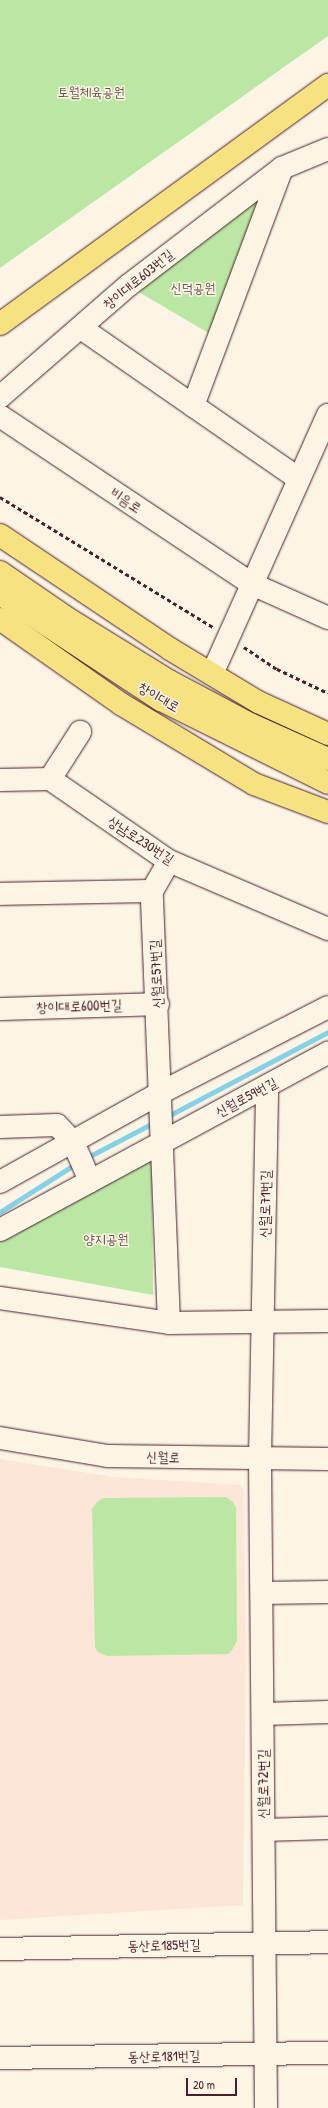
<!DOCTYPE html>
<html>
<head>
<meta charset="utf-8">
<style>
  body { margin:0 }
  #map { position:relative; width:328px; height:2108px; overflow:hidden; background:#fcf5e5; font-family:"Patrick Hand","Poor Story",sans-serif }
  div>[style] { position:absolute }
  [style*='--x'] { left:calc(var(--x)*1px); top:calc(var(--y)*1px); width:calc(var(--w)*1px); rotate:calc(var(--a)*1deg) }
  .built>* { inset:0; background:#fde6d7 }
  .green>* { inset:0; background:#bae7a4 }
  .stream>* { height:5px; margin:-2.5px; padding:0 2.5px; transform-origin:2.5px; border-radius:2.5px; background:#87d1e7 }
  .path>* { height:2.5px; margin-top:-1.25px; transform-origin:0; background:repeating-linear-gradient(90deg,#4a1f2b 0 4px,transparent 0 7px) }
  .roads { filter:drop-shadow(0 0 1px #4a1f2b) drop-shadow(0 0 1px #4a1f2b) }
  .minor>* { height:22px; margin:-11px; padding:0 11px; transform-origin:11px; border-radius:11px; background:#fcf5e5 }
  .major>* { height:22px; margin:-11px; padding:0 11px; transform-origin:11px; border-radius:11px; background:#f6e281 }
  span { translate:-50% -50%; white-space:nowrap; text-align:center; line-height:1.15; -webkit-text-stroke:3px #fcf5e5; paint-order:stroke }
  .park-label { font-size:14px; color:#665149 }
  .street-label { font-size:14px; color:#4a1f2b }
  .scale { position:absolute; left:186px; top:2078px; width:51px; height:18px; box-sizing:border-box; border:2px solid #4a1f2b; border-top:0; padding-left:5px; font-size:12px; line-height:14px; white-space:nowrap; color:#4a1f2b; -webkit-text-stroke:3px #fcf5e5; paint-order:stroke }
</style>
</head>
<body>
<div id="map">
  <div class="built">
    <i style="clip-path:polygon(0 1459px,114px 1477px,240px 1485px,244px 1490px,246px 1667px,243px 1905px,0 1920px)"></i>
  </div>
  <div class="green">
    <i style="clip-path:polygon(0 0,328px 0,328px 36px,0 268px)"></i>
    <i style="clip-path:polygon(267px 187px,210px 334px,137px 291px)"></i>
    <i style="clip-path:polygon(152px 1160px,153px 1295px,0 1267px,0 1241px)"></i>
    <i style="clip-path:polygon(226px 1497px,233px 1502px,236px 1508px,237px 1641px,232px 1650px,228px 1654px,107px 1656px,98px 1652px,95px 1647px,92px 1509px,97px 1502px,103px 1498px)"></i>
  </div>
  <div class="stream">
    <i style="--x:166;--y:1117;--w:183;--a:-27.7"></i>
    <i style="--x:86;--y:1158;--w:78;--a:-27.6"></i>
    <i style="--x:0;--y:1212;--w:91;--a:-32.5"></i>
  </div>
  <div class="path">
    <i style="--x:0;--y:497;--w:250;--a:31.4"></i>
    <i style="--x:244;--y:647;--w:40;--a:34"></i>
    <i style="--x:277;--y:669;--w:56;--a:25.2"></i>
  </div>
  <div class="roads">
    <div class="minor">
      <i style="--x:81;--y:328;--w:265;--a:34.7"></i>
      <i style="--x:0;--y:397;--w:171;--a:-41"></i>
      <i style="--x:129;--y:285;--w:193;--a:-37.4"></i>
      <i style="--x:282;--y:168;--w:50;--a:-22.4"></i>
      <i style="--x:193;--y:406;--w:254;--a:-69.5"></i>
      <i style="--x:0;--y:416;--w:303;--a:33.7"></i>
      <i style="--x:252;--y:584;--w:83;--a:24.1"></i>
      <i style="--x:212;--y:674;--w:284;--a:-65.9"></i>
      <i style="--x:50;--y:779;--w:56;--a:-57.4"></i>
      <i style="--x:0;--y:780;--w:50;--a:-1.1"></i>
      <i style="--x:50;--y:779;--w:145;--a:34.6"></i>
      <i style="--x:169;--y:861;--w:173;--a:23.2"></i>
      <i style="--x:0;--y:894;--w:152;--a:-1.1"></i>
      <i style="--x:0;--y:1009;--w:158;--a:-1.8"></i>
      <i style="--x:0;--y:1127;--w:57;--a:-2"></i>
      <i style="--x:57;--y:1125;--w:23;--a:47"></i>
      <i style="--x:73;--y:1142;--w:43;--a:66.4"></i>
      <i style="--x:0;--y:1182;--w:185;--a:-29.1"></i>
      <i style="--x:162;--y:1092;--w:186;--a:-27.1"></i>
      <i style="--x:0;--y:1230;--w:373;--a:-28.4"></i>
      <i style="--x:0;--y:1298;--w:171;--a:8.4"></i>
      <i style="--x:169;--y:1323;--w:159;--a:-0.7"></i>
      <i style="--x:169;--y:1323;--w:432;--a:-92.3"></i>
      <i style="--x:152;--y:891;--w:34;--a:-60"></i>
      <i style="--x:0;--y:1438;--w:109;--a:9.5"></i>
      <i style="--x:108;--y:1456;--w:220;--a:0.8"></i>
      <i style="--x:262;--y:1593;--w:66;--a:-0.9"></i>
      <i style="--x:263;--y:1714;--w:65;--a:-1.8"></i>
      <i style="--x:264;--y:1830;--w:64;--a:-1.8"></i>
      <i style="--x:0;--y:1949;--w:328;--a:-1.2"></i>
      <i style="--x:0;--y:2058;--w:328;--a:-0.9"></i>
      <i style="--x:266;--y:2108;--w:649;--a:-90.53"></i>
      <i style="--x:260;--y:1459;--w:373;--a:-88.9"></i>
    </div>
    <div class="major">
      <i style="--x:0;--y:324;--w:406;--a:-36.1"></i>
      <i style="--x:0;--y:535;--w:205;--a:33.8"></i>
      <i style="--x:170;--y:649;--w:103;--a:31.1"></i>
      <i style="--x:258;--y:702;--w:77;--a:24.6"></i>
      <i style="--x:0;--y:572;--w:81;--a:34.5"></i>
      <i style="--x:67;--y:618;--w:120;--a:31.7"></i>
      <i style="--x:169;--y:681;--w:92;--a:28"></i>
      <i style="--x:250;--y:724;--w:85;--a:24.2"></i>
      <i style="--x:0;--y:594;--w:193;--a:33.4"></i>
      <i style="--x:161;--y:700;--w:186;--a:26.4"></i>
      <i style="--x:0;--y:619;--w:148;--a:35.1"></i>
      <i style="--x:121;--y:704;--w:155;--a:31"></i>
      <i style="--x:254;--y:784;--w:79;--a:20.7"></i>
    </div>
  </div>
  <div class="park-label">
    <span style="left:91px;top:92px">토월체육공원</span>
    <span style="left:193px;top:288px">신덕공원</span>
    <span style="left:106px;top:1239px">양지공원</span>
  </div>
  <div class="street-label">
    <span style="left:138px;top:279px;rotate:-39deg">창이대로603번길</span>
    <span style="left:126px;top:500px;rotate:34deg">비음로</span>
    <span style="left:159px;top:697px;rotate:30deg">창이대로</span>
    <span style="left:141px;top:840px;rotate:33deg">상남로230번길</span>
    <span style="left:156px;top:974px;rotate:-93deg">신월로57번길</span>
    <span style="left:79px;top:1006px;rotate:-2deg">창이대로600번길</span>
    <span style="left:246px;top:1097px;rotate:-28deg">신월로59번길</span>
    <span style="left:265px;top:1204px;rotate:-89deg">신월로71번길</span>
    <span style="left:163px;top:1457px;rotate:1deg">신월로</span>
    <span style="left:263px;top:1784px;rotate:-90deg">신월로72번길</span>
    <span style="left:164px;top:1945px;rotate:-1deg">동산로185번길</span>
    <span style="left:164px;top:2056px;rotate:-1deg">동산로181번길</span>
  </div>
  <div class="scale">20 m</div>
</div>
</body>
</html>
